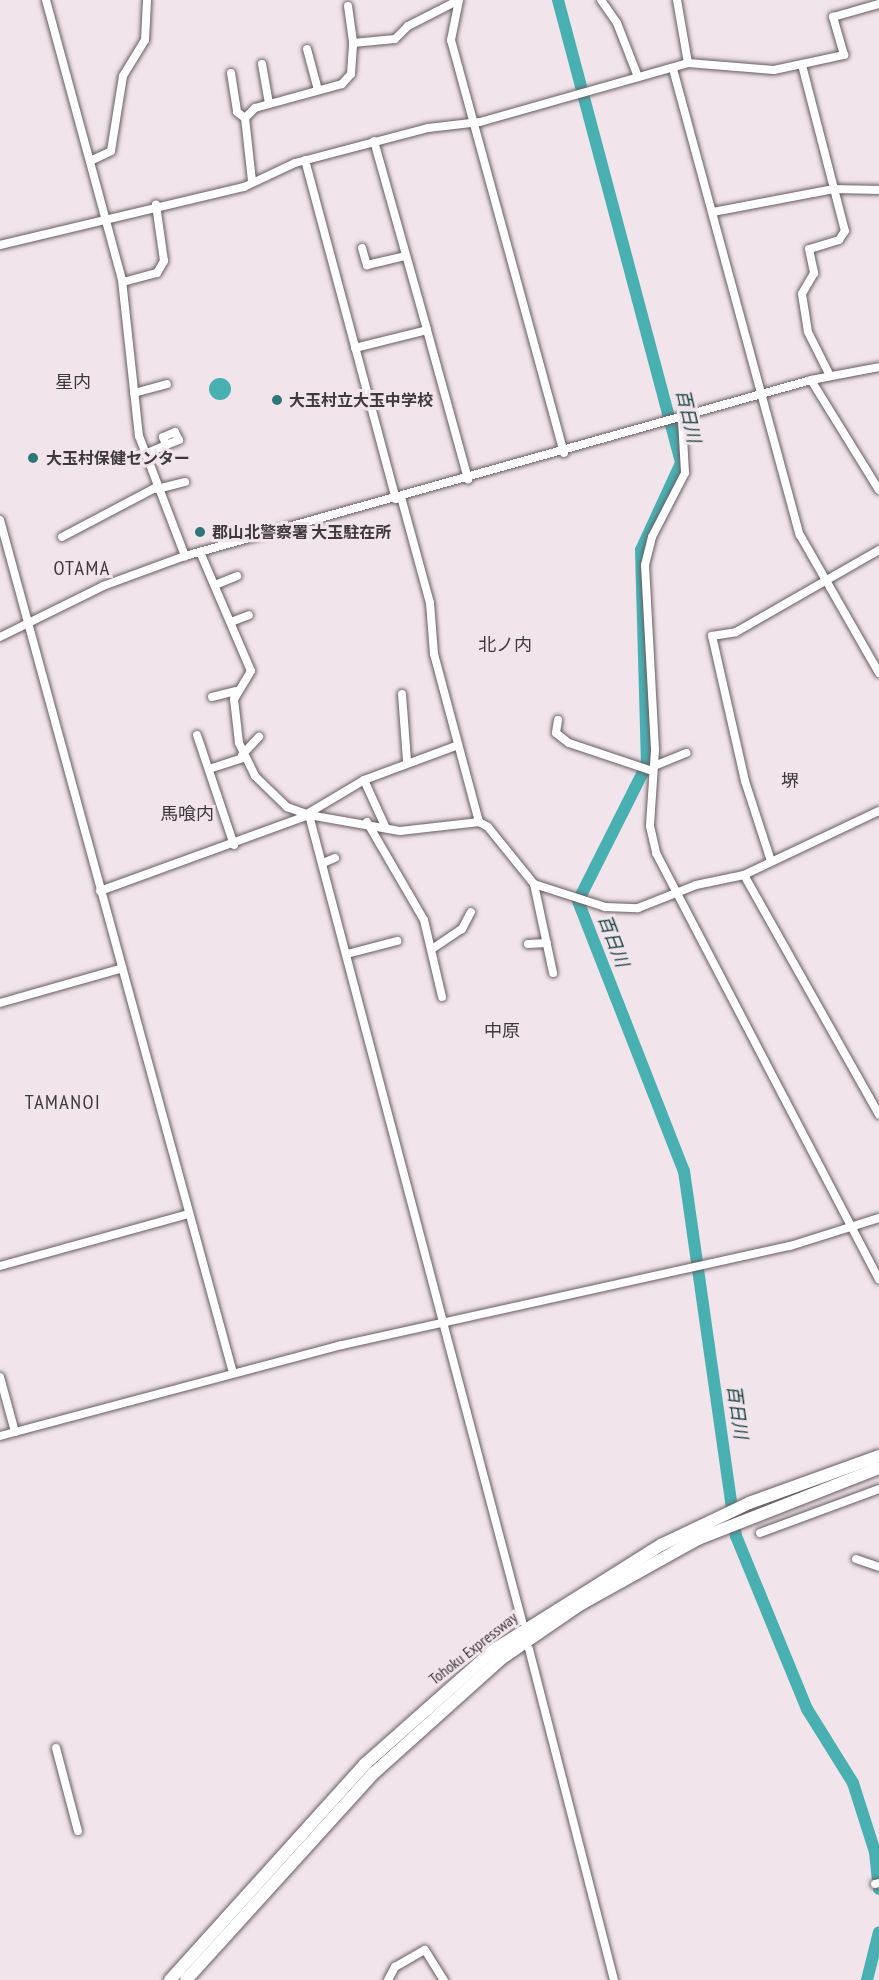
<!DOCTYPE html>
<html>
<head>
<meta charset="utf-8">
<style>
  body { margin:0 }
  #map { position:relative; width:879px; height:1980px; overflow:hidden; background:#f1e4ea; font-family:"PT Sans Narrow","Noto Sans JP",sans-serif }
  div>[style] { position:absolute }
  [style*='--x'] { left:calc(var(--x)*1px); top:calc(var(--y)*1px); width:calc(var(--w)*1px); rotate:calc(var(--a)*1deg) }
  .water>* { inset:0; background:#49b0b2 }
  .round { border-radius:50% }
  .river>* { height:12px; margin:-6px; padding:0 6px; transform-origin:6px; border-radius:6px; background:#49b0b2 }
  .roads { filter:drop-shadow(0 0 2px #675c61) drop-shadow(0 0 2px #675c61) }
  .minor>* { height:8px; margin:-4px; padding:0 4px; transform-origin:4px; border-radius:4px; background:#fff }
  .highway>* { height:12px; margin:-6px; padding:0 6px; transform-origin:6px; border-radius:6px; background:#fff }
  .dots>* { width:16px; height:16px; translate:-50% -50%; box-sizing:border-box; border:3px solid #f1e4ea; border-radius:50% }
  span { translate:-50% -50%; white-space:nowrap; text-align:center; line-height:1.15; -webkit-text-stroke:6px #f1e4ea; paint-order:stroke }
  .poi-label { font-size:16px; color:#3e393b; font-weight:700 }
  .left { translate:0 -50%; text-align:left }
  .street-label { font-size:16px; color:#3e393b }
  .neighbourhood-label { font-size:18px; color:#3e393b }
  .water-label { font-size:18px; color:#184647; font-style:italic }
  .quarter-label { font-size:20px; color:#3e393b; letter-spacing:1.5px }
</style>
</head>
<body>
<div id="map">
  <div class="water">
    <i class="round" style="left:209px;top:378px;width:22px;height:22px"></i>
  </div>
  <div class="river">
    <i style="--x:558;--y:0;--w:479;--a:75.1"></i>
    <i style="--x:681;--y:463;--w:96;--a:114.7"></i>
    <i style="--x:641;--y:550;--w:214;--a:88.4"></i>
    <i style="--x:647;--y:764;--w:153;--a:116.7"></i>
    <i style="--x:578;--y:901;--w:290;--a:68.6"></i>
    <i style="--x:684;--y:1171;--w:369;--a:81.9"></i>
    <i style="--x:736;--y:1536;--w:187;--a:67.7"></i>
    <i style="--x:807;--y:1709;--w:87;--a:58.1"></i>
    <i style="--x:853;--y:1783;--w:72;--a:72.3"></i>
    <i style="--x:875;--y:1852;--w:37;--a:84"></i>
    <i style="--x:867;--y:1980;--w:49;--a:-76"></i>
  </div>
  <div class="roads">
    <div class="minor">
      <i style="--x:46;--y:0;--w:290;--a:74.8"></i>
      <i style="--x:122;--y:280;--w:157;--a:83.8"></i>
      <i style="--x:139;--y:436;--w:129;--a:69"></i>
      <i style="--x:459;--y:0;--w:41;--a:101.3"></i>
      <i style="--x:451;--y:40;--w:428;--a:74.7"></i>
      <i style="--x:601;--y:0;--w:28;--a:55"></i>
      <i style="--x:617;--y:23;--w:58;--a:68.7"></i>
      <i style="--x:677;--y:0;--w:64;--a:80.1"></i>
      <i style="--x:348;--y:6;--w:37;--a:82"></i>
      <i style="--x:307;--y:49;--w:42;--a:75"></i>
      <i style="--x:262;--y:64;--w:40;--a:80"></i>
      <i style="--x:802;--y:65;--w:171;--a:75.5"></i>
      <i style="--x:845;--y:231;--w:11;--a:124"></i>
      <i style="--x:839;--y:240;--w:31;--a:163"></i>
      <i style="--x:809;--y:249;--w:25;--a:78"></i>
      <i style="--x:814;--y:273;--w:24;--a:120"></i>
      <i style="--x:802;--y:294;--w:38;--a:81"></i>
      <i style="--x:808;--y:332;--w:49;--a:63.4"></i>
      <i style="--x:673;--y:69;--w:483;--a:74.8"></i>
      <i style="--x:800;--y:535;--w:159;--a:60.2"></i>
      <i style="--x:231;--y:73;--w:39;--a:81"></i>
      <i style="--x:237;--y:112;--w:10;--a:37"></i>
      <i style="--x:374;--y:141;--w:196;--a:74.3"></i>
      <i style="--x:305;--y:160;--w:351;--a:75"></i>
      <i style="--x:90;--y:161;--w:23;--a:-25"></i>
      <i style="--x:111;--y:151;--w:76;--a:-80.9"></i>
      <i style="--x:123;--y:76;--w:42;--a:-58.6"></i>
      <i style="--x:145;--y:40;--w:40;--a:-87.1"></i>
      <i style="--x:252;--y:181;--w:63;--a:-96.3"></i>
      <i style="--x:245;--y:118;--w:14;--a:-45"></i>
      <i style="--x:255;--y:108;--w:90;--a:-15.4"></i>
      <i style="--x:342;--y:84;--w:13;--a:-48"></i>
      <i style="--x:351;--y:74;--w:31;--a:-86"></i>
      <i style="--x:353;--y:43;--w:42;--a:-5.4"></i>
      <i style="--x:395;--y:39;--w:18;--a:-45"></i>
      <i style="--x:408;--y:26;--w:57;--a:-27"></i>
      <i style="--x:713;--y:212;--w:123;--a:-10.8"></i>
      <i style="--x:834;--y:189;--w:45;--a:1.3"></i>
      <i style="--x:0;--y:245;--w:251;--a:-13.4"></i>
      <i style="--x:244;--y:187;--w:56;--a:-25.2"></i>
      <i style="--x:295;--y:163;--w:138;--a:-14.7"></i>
      <i style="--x:428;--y:128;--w:52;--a:-6.6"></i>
      <i style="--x:480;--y:122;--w:216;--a:-15.8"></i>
      <i style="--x:688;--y:63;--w:86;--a:4.7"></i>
      <i style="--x:774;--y:70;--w:72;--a:-12.1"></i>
      <i style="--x:844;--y:55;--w:40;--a:-106"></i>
      <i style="--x:833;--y:17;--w:48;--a:-15.8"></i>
      <i style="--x:362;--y:248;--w:18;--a:74"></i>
      <i style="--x:367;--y:265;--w:39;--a:-13"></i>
      <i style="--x:123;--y:282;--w:35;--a:-15"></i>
      <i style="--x:157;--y:273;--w:14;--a:-60"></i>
      <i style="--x:164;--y:261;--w:57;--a:-98.1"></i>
      <i style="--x:355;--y:348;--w:74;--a:-14"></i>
      <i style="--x:427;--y:330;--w:155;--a:74.6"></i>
      <i style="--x:811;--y:380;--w:129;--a:58.3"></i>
      <i style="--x:134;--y:393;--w:34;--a:-15"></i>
      <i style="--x:682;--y:419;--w:54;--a:86.8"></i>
      <i style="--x:685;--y:473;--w:72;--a:117.3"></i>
      <i style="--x:652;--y:537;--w:29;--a:104"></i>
      <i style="--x:645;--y:565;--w:185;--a:86.9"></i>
      <i style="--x:655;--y:750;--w:76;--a:93.8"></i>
      <i style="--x:650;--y:826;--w:28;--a:77"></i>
      <i style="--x:656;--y:853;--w:481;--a:62.4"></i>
      <i style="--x:145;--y:454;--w:23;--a:-23"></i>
      <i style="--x:166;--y:445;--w:14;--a:-21"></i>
      <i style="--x:179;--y:440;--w:9;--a:-117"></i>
      <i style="--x:175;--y:432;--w:13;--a:157"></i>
      <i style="--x:163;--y:437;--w:9;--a:69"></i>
      <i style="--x:157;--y:489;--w:29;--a:-14"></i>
      <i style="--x:401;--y:497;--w:110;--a:74.7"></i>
      <i style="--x:430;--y:603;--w:51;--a:85.5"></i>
      <i style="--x:434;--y:654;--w:174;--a:75"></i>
      <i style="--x:0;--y:520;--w:884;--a:74.72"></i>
      <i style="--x:62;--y:537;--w:107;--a:-27.8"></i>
      <i style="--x:200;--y:552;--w:129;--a:66.8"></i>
      <i style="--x:251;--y:671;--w:33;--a:121"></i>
      <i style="--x:234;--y:699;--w:44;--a:83.5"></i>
      <i style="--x:239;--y:743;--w:37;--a:64"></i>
      <i style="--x:255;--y:776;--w:45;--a:44.1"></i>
      <i style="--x:287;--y:807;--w:23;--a:20"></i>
      <i style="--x:309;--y:815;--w:92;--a:10"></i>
      <i style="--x:400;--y:831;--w:80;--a:-6.5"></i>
      <i style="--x:479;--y:822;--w:10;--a:29"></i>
      <i style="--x:488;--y:827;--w:73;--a:51.1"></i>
      <i style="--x:534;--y:884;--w:91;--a:77.9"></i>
      <i style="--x:215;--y:585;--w:24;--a:-22"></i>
      <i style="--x:231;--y:622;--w:19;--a:-21"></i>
      <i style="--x:0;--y:637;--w:115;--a:-26.3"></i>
      <i style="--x:103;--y:586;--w:87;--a:-20.1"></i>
      <i style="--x:185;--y:556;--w:650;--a:-15.7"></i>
      <i style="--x:811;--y:380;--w:69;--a:-10.8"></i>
      <i style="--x:402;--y:694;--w:67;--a:85.7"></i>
      <i style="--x:212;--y:697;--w:25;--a:-14"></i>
      <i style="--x:558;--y:720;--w:13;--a:99"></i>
      <i style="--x:556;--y:733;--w:16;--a:38"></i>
      <i style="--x:569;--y:743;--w:88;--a:18.6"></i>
      <i style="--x:197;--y:735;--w:116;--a:71.4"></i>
      <i style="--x:242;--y:755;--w:25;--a:-47"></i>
      <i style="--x:654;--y:766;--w:35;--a:-22"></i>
      <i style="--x:209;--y:769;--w:36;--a:-18"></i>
      <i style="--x:364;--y:780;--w:100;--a:-20.4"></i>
      <i style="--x:307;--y:814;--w:66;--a:-30.8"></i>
      <i style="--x:364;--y:780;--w:51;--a:65.5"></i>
      <i style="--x:309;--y:815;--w:834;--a:75.2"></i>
      <i style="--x:367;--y:822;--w:113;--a:59.8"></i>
      <i style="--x:424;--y:920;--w:79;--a:76.8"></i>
      <i style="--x:770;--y:858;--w:81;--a:-108"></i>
      <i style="--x:745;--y:781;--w:149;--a:-102.8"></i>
      <i style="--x:712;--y:636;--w:24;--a:-9"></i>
      <i style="--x:736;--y:632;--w:165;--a:-29.8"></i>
      <i style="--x:323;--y:863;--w:13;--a:-23"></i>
      <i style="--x:744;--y:875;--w:275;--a:60.6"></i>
      <i style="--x:534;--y:884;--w:75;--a:17.9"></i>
      <i style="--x:605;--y:907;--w:33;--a:2"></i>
      <i style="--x:638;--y:908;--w:62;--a:-21.6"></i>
      <i style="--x:696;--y:885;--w:49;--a:-11.8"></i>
      <i style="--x:744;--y:875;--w:149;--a:-25.4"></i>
      <i style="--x:100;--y:891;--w:222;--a:-20"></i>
      <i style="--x:528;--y:944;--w:19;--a:-3"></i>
      <i style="--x:432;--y:949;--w:36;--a:-34"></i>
      <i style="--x:462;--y:929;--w:19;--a:-62"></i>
      <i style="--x:347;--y:954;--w:52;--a:-14.6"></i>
      <i style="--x:0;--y:1003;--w:124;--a:-15.9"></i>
      <i style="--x:0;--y:1266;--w:196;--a:-15.4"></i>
      <i style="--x:0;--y:1377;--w:57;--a:74.7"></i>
      <i style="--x:0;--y:1436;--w:354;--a:-14.9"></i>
      <i style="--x:342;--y:1345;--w:459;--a:-12.5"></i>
      <i style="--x:790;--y:1246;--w:93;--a:-17.5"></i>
      <i style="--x:760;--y:1533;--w:127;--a:-20.3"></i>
      <i style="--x:856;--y:1559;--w:24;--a:19"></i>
      <i style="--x:529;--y:1649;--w:342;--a:75.6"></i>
      <i style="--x:56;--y:1748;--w:86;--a:75.2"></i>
      <i style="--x:875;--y:1884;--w:4;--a:-14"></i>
      <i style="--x:388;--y:1980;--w:15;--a:-62"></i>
      <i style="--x:395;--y:1967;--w:34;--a:-30"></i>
      <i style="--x:425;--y:1950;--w:36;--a:58"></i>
    </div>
    <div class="highway">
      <i style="--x:170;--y:1980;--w:291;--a:-47.9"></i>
      <i style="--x:365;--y:1764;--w:172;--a:-41.5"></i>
      <i style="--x:494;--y:1650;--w:197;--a:-32.2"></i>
      <i style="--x:661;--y:1545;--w:98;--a:-25.5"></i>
      <i style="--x:749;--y:1503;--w:138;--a:-19.9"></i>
      <i style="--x:186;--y:1980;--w:280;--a:-47.8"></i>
      <i style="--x:374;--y:1773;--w:171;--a:-41.9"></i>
      <i style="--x:501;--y:1659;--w:97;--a:-34.5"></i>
      <i style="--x:581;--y:1604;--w:134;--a:-29.1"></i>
      <i style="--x:698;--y:1539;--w:194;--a:-21.4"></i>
    </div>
  </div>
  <div class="dots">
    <i style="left:277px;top:400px;background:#2d7778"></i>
    <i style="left:33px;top:458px;background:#2d7778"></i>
    <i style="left:200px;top:532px;background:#2d7778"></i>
  </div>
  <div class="poi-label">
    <span class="left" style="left:289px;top:400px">大玉村立大玉中学校</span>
    <span class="left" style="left:46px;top:458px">大玉村保健センター</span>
    <span class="left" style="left:212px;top:532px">郡山北警察署 大玉駐在所</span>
  </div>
  <div class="street-label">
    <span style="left:473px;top:1648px;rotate:-38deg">Tohoku Expressway</span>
  </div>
  <div class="neighbourhood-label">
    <span style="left:73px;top:382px">星内</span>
    <span style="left:505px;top:645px">北ノ内</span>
    <span style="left:790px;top:781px">堺</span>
    <span style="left:187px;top:814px">馬喰内</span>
    <span style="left:502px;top:1031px">中原</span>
  </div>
  <div class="water-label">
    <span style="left:688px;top:416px;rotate:77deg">百日川</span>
    <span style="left:613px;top:941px;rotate:69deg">百日川</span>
    <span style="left:737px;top:1412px;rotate:82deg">百日川</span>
  </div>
  <div class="quarter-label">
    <span style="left:82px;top:568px">OTAMA</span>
    <span style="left:63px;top:1102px">TAMANOI</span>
  </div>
</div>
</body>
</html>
